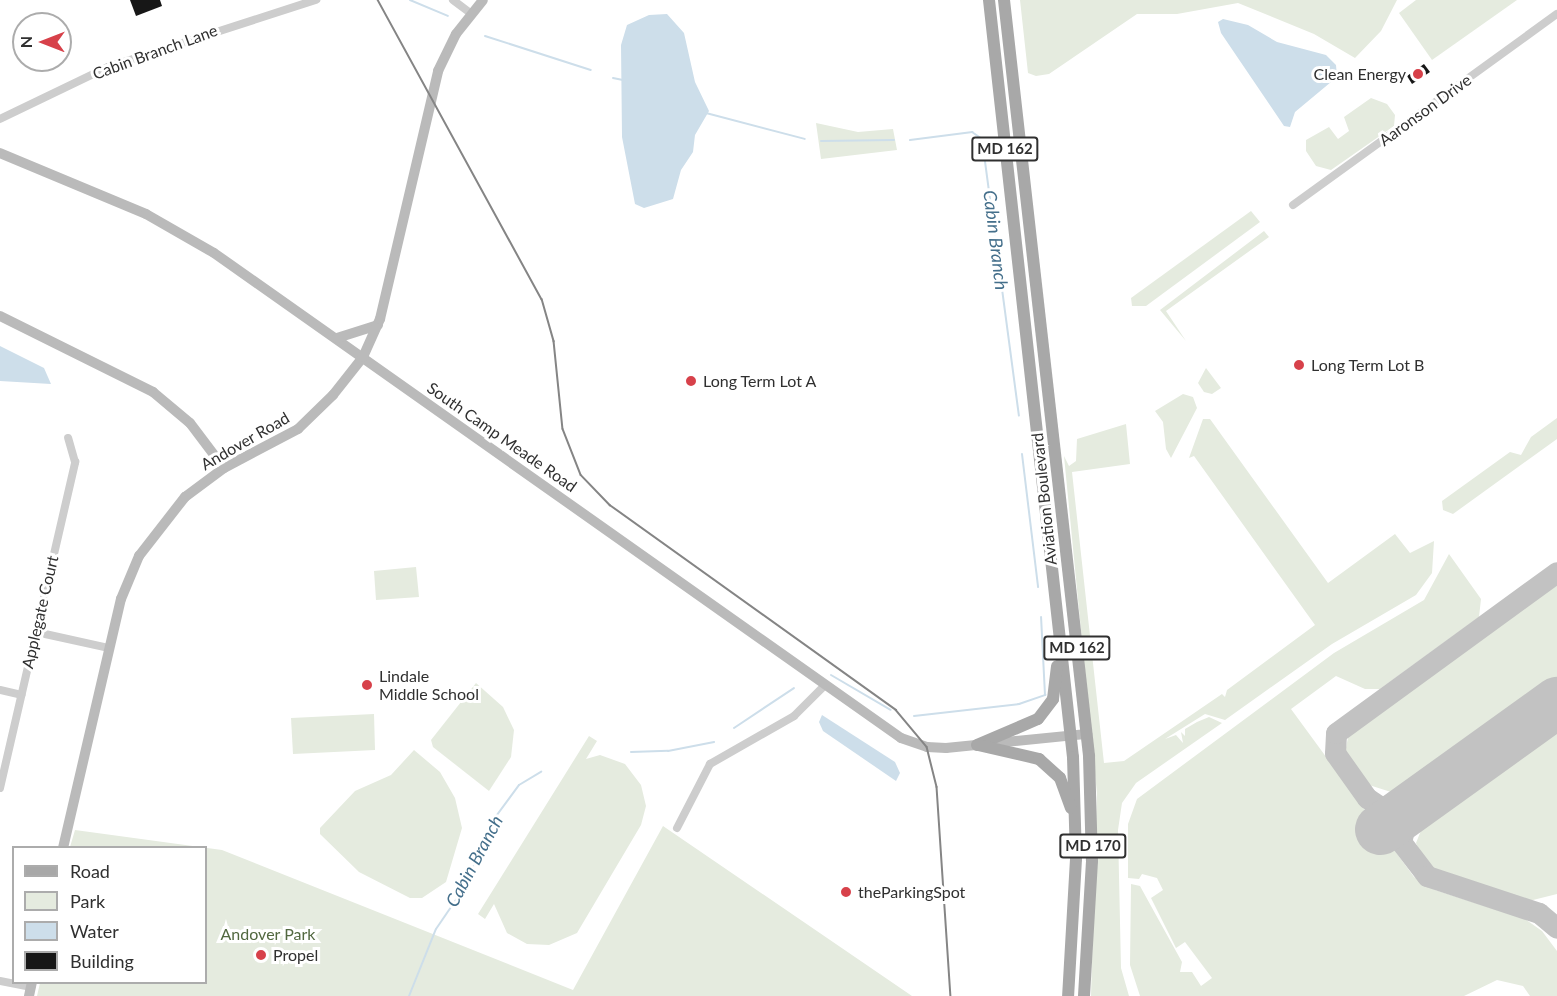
<!DOCTYPE html>
<html>
<head>
<meta charset="utf-8">
<style>
  body { margin:0 }
  #map { position:relative; width:1557px; height:996px; overflow:hidden; background:#fff; font-family:Lato,sans-serif }
  div>[style] { position:absolute }
  [style*='--x'] { left:calc(var(--x)*1px); top:calc(var(--y)*1px); width:calc(var(--w)*1px); rotate:calc(var(--a)*1deg) }
  .green>* { inset:0; background:#e5ebdf }
  .water>* { inset:0; background:#cddeea }
  .stream>* { height:2px; margin:-1px; padding:0 1px; transform-origin:1px; border-radius:1px; background:#cddeea }
  .taxiway>* { height:21px; margin:-10.5px; padding:0 10.5px; transform-origin:10.5px; border-radius:10.5px; background:#c2c2c2 }
  .runway>* { height:51px; margin:-25.5px; padding:0 25.5px; transform-origin:25.5px; border-radius:25.5px; background:#c2c2c2 }
  .building>* { inset:0; background:#171717 }
  .street>* { height:8px; margin:-4px; padding:0 4px; transform-origin:4px; border-radius:4px; background:#cdcdcd }
  .secondary>* { height:10px; margin:-5px; padding:0 5px; transform-origin:5px; border-radius:5px; background:#bababa }
  .primary>* { height:12px; margin:-6px; padding:0 6px; transform-origin:6px; border-radius:6px; background:#a8a8a8 }
  .tram>* { height:1.5px; margin:-0.75px; padding:0 0.75px; transform-origin:0.75px; border-radius:0.75px; background:#858585 }
  .dots>* { width:16px; height:16px; translate:-50% -50%; box-sizing:border-box; border:3px solid #fff; border-radius:50% }
  span { translate:-50% -50%; white-space:nowrap; text-align:center; line-height:1.15; -webkit-text-stroke:6px #fff; paint-order:stroke }
  .shield-label span { padding:2px 4px; background:#fff; border:2px solid; border-radius:4px; -webkit-text-stroke-width:0 }
  .shield-label { font-size:15px; color:#303030; font-weight:700 }
  .street-label { font-size:16px; color:#303030 }
  .poi-label { font-size:16px; color:#303030 }
  .right { translate:-100% -50%; text-align:right }
  .left { translate:0 -50%; text-align:left }
  .park-label { font-size:16px; color:#526840 }
  .water-label { font-size:18px; color:#446f8b; font-style:italic }
  .legend { position:absolute; left:12px; top:846px; width:195px; height:138px; box-sizing:border-box; background:#fff; border:2px solid #acacac; margin:0; padding:8px 10px; list-style:none; font-size:18px; color:#303030 }
  .legend li { display:flex; align-items:center; gap:12px; height:30px }
  .legend b { width:30px; border:2px solid #acacac }
  .north { position:absolute; left:12px; top:12px; width:60px; height:60px; box-sizing:border-box; background:#fff; border:2px solid #acacac; border-radius:50%; rotate:270deg; font-size:16px; font-weight:700; line-height:24px; text-align:center; color:#303030 }
  .north::after { content:''; display:block; margin:auto; width:21px; height:27px; background:#d7414a; clip-path:polygon(50% 0,100% 100%,50% 72%,0 100%) }
</style>
</head>
<body>
<div id="map">
  <div class="green">
    <i style="clip-path:polygon(1020px 0,1397px 0,1381px 31px,1355px 58px,1314px 34px,1238px 3px,1177px 14px,1137px 14px,1049px 74px,1036px 76px,1028px 73px)"></i>
    <i style="clip-path:polygon(1416px 0,1517px 0,1432px 60px,1399px 13px)"></i>
    <i style="clip-path:polygon(1371px 98px,1387px 104px,1395px 115px,1394px 126px,1331px 170px,1316px 166px,1306px 151px,1306px 140px,1329px 127px,1338px 139px,1349px 131px,1344px 117px)"></i>
    <i style="clip-path:polygon(816px 123px,858px 132px,893px 129px,897px 150px,821px 159px)"></i>
    <i style="clip-path:polygon(1251px 211px,1260px 222px,1146px 306px,1132px 306px,1131px 298px)"></i>
    <i style="clip-path:polygon(1264px 231px,1269px 237px,1166px 311px,1186px 341px,1160px 310px)"></i>
    <i style="clip-path:polygon(1206px 368px,1221px 388px,1212px 394px,1204px 392px,1198px 383px)"></i>
    <i style="clip-path:polygon(1183px 394px,1193px 397px,1197px 408px,1171px 458px,1166px 449px,1163px 422px,1155px 411px)"></i>
    <i style="clip-path:polygon(1557px 418px,1557px 439px,1453px 514px,1443px 510px,1442px 501px,1510px 452px,1521px 455px,1531px 437px)"></i>
    <i style="clip-path:polygon(1203px 419px,1210px 419px,1328px 583px,1395px 534px,1410px 553px,1434px 541px,1432px 573px,1416px 595px,1332px 644px,1225px 720px,1205px 714px,1165px 739px,1176px 735px,1183px 743px,1181px 732px,1185px 736px,1185px 729px,1197px 722px,1209px 717px,1222px 723px,1136px 783px,1122px 803px,1118px 830px,1121px 968px,1129px 996px,1091px 996px,1097px 794px,1064px 456px,1069px 466px,1076px 461px,1077px 439px,1126px 424px,1130px 464px,1072px 472px,1104px 763px,1124px 761px,1222px 694px,1225px 697px,1227px 690px,1315px 625px,1194px 456px,1189px 458px)"></i>
    <i style="clip-path:polygon(1449px 554px,1481px 599px,1479px 617px,1380px 689px,1365px 689px,1336px 676px,1291px 709px,1414px 877px,1435px 890px,1525px 919px,1542px 931px,1557px 951px,1557px 996px,1530px 996px,1523px 986px,1497px 980px,1464px 996px,1140px 996px,1130px 965px,1131px 884px,1140px 886px,1151px 906px,1182px 962px,1180px 972px,1192px 972px,1201px 986px,1212px 978px,1185px 942px,1176px 948px,1151px 898px,1163px 890px,1157px 878px,1142px 874px,1139px 879px,1128px 878px,1128px 824px,1137px 799px,1334px 653px,1424px 600px)"></i>
    <i style="clip-path:polygon(416px 567px,419px 597px,376px 600px,374px 571px)"></i>
    <i style="clip-path:polygon(1557px 584px,1557px 680px,1405px 788px,1391px 792px,1369px 785px,1345px 752px,1349px 733px)"></i>
    <i style="clip-path:polygon(476px 683px,503px 707px,514px 730px,511px 757px,489px 791px,433px 747px,431px 740px)"></i>
    <i style="clip-path:polygon(374px 714px,375px 750px,293px 754px,291px 718px)"></i>
    <i style="clip-path:polygon(1557px 723px,1557px 894px,1529px 901px,1444px 875px,1425px 864px,1416px 843px,1426px 818px)"></i>
    <i style="clip-path:polygon(589px 736px,597px 741px,586px 759px,600px 755px,625px 764px,641px 785px,646px 806px,641px 825px,577px 933px,549px 945px,527px 944px,507px 933px,494px 904px,485px 919px,478px 914px)"></i>
    <i style="clip-path:polygon(414px 750px,440px 772px,455px 798px,462px 828px,446px 882px,422px 898px,410px 898px,359px 872px,320px 834px,320px 828px,355px 791px,391px 775px)"></i>
    <i style="clip-path:polygon(663px 826px,912px 996px,37px 996px,40px 983px,206px 982px,206px 848px,70px 847px,75px 830px,222px 850px,573px 990px)"></i>
  </div>
  <div class="water">
    <i style="clip-path:polygon(667px 14px,684px 33px,695px 82px,709px 111px,695px 135px,693px 152px,681px 170px,673px 199px,644px 208px,635px 204px,622px 137px,621px 45px,627px 25px,649px 15px)"></i>
    <i style="clip-path:polygon(1223px 19px,1248px 25px,1277px 42px,1326px 55px,1336px 65px,1337px 77px,1295px 112px,1290px 127px,1284px 126px,1221px 33px,1218px 22px)"></i>
    <i style="clip-path:polygon(0 346px,44px 368px,51px 384px,0 381px)"></i>
    <i style="clip-path:polygon(822px 715px,895px 762px,900px 773px,896px 781px,823px 731px,819px 722px)"></i>
  </div>
  <div class="stream">
    <i style="--x:410;--y:0;--w:41;--a:22.8"></i>
    <i style="--x:485;--y:36;--w:111;--a:17.8"></i>
    <i style="--x:613;--y:78;--w:10;--a:11"></i>
    <i style="--x:706;--y:113;--w:102;--a:14.7"></i>
    <i style="--x:910;--y:140;--w:63;--a:-7.4"></i>
    <i style="--x:972;--y:132;--w:12;--a:35"></i>
    <i style="--x:982;--y:139;--w:279;--a:82.4"></i>
    <i style="--x:821;--y:141;--w:73;--a:-0.8"></i>
    <i style="--x:1022;--y:454;--w:134;--a:83.1"></i>
    <i style="--x:831;--y:675;--w:69;--a:30.3"></i>
    <i style="--x:914;--y:716;--w:106;--a:-6.5"></i>
    <i style="--x:1019;--y:704;--w:28;--a:-19"></i>
    <i style="--x:1045;--y:695;--w:78;--a:-92.9"></i>
    <i style="--x:734;--y:728;--w:72;--a:-33.7"></i>
    <i style="--x:631;--y:752;--w:37;--a:-2"></i>
    <i style="--x:668;--y:751;--w:47;--a:-11.1"></i>
    <i style="--x:409;--y:996;--w:72;--a:-68.1"></i>
    <i style="--x:436;--y:929;--w:50;--a:-55.7"></i>
    <i style="--x:464;--y:888;--w:70;--a:-67.4"></i>
    <i style="--x:491;--y:823;--w:47;--a:-53.6"></i>
    <i style="--x:519;--y:785;--w:26;--a:-31"></i>
  </div>
  <div class="taxiway">
    <i style="--x:1408;--y:810;--w:26;--a:-176"></i>
    <i style="--x:1382;--y:808;--w:18;--a:-146"></i>
    <i style="--x:1367;--y:798;--w:55;--a:-125.4"></i>
    <i style="--x:1335;--y:753;--w:20;--a:-87"></i>
    <i style="--x:1336;--y:733;--w:273;--a:-36.1"></i>
    <i style="--x:1408;--y:810;--w:33;--a:102"></i>
    <i style="--x:1401;--y:842;--w:43;--a:52.6"></i>
    <i style="--x:1427;--y:876;--w:118;--a:18.3"></i>
    <i style="--x:1539;--y:913;--w:23;--a:40"></i>
  </div>
  <div class="runway">
    <i style="--x:1380;--y:829;--w:218;--a:-35.7"></i>
  </div>
  <div class="building">
    <i style="clip-path:polygon(130px 0,160px 0,162px 6px,136px 16px)"></i>
    <i style="clip-path:polygon(1424px 64px,1430px 72px,1412px 84px,1407px 76px)"></i>
  </div>
  <div class="street">
    <i style="--x:453;--y:0;--w:21;--a:37"></i>
    <i style="--x:0;--y:119;--w:120;--a:-25.7"></i>
    <i style="--x:108;--y:67;--w:219;--a:-17.9"></i>
    <i style="--x:1293;--y:205;--w:326;--a:-35.9"></i>
    <i style="--x:36;--y:632;--w:75;--a:12.4"></i>
    <i style="--x:0;--y:690;--w:22;--a:13"></i>
    <i style="--x:0;--y:788;--w:335;--a:-77"></i>
    <i style="--x:75;--y:462;--w:25;--a:-106"></i>
    <i style="--x:677;--y:828;--w:72;--a:-62.7"></i>
    <i style="--x:710;--y:764;--w:97;--a:-29.7"></i>
    <i style="--x:794;--y:716;--w:42;--a:-45"></i>
    <i style="--x:0;--y:981;--w:32;--a:11"></i>
  </div>
  <div class="secondary">
    <i style="--x:0;--y:153;--w:158;--a:22.7"></i>
    <i style="--x:146;--y:214;--w:78;--a:29.8"></i>
    <i style="--x:214;--y:253;--w:841;--a:35.22"></i>
    <i style="--x:901;--y:738;--w:28;--a:19"></i>
    <i style="--x:927;--y:747;--w:19;--a:3"></i>
    <i style="--x:946;--y:748;--w:142;--a:-5.7"></i>
    <i style="--x:0;--y:316;--w:171;--a:26.4"></i>
    <i style="--x:153;--y:392;--w:48;--a:40"></i>
    <i style="--x:190;--y:423;--w:56;--a:52.9"></i>
    <i style="--x:337;--y:338;--w:43;--a:-17.6"></i>
    <i style="--x:63;--y:848;--w:256;--a:-76.9"></i>
    <i style="--x:121;--y:599;--w:47;--a:-67.3"></i>
    <i style="--x:139;--y:556;--w:75;--a:-52.1"></i>
    <i style="--x:185;--y:497;--w:49;--a:-36.6"></i>
    <i style="--x:224;--y:468;--w:84;--a:-27.8"></i>
    <i style="--x:298;--y:429;--w:49;--a:-44.2"></i>
    <i style="--x:333;--y:395;--w:48;--a:-51.7"></i>
    <i style="--x:363;--y:357;--w:42;--a:-65.9"></i>
    <i style="--x:380;--y:319;--w:255;--a:-76.8"></i>
    <i style="--x:438;--y:71;--w:41;--a:-64.1"></i>
    <i style="--x:456;--y:34;--w:43;--a:-51.5"></i>
    <i style="--x:29;--y:996;--w:14;--a:-78"></i>
  </div>
  <div class="primary">
    <i style="--x:989;--y:0;--w:762;--a:83.67"></i>
    <i style="--x:1073;--y:757;--w:102;--a:88.3"></i>
    <i style="--x:1076;--y:859;--w:137;--a:93.3"></i>
    <i style="--x:1004;--y:0;--w:761;--a:83.58"></i>
    <i style="--x:1089;--y:756;--w:105;--a:88.4"></i>
    <i style="--x:1092;--y:861;--w:135;--a:93.4"></i>
    <i style="--x:977;--y:745;--w:66;--a:-23.1"></i>
    <i style="--x:1038;--y:719;--w:25;--a:-53"></i>
    <i style="--x:1053;--y:699;--w:33;--a:-83"></i>
    <i style="--x:978;--y:745;--w:63;--a:12.9"></i>
    <i style="--x:1039;--y:759;--w:28;--a:42"></i>
    <i style="--x:1060;--y:778;--w:32;--a:70"></i>
  </div>
  <div class="tram">
    <i style="--x:378;--y:0;--w:341;--a:61.3"></i>
    <i style="--x:542;--y:299;--w:44;--a:74.1"></i>
    <i style="--x:554;--y:341;--w:88;--a:84.2"></i>
    <i style="--x:563;--y:429;--w:49;--a:68.6"></i>
    <i style="--x:581;--y:475;--w:42;--a:46"></i>
    <i style="--x:610;--y:505;--w:352;--a:35.6"></i>
    <i style="--x:896;--y:710;--w:48;--a:50"></i>
    <i style="--x:927;--y:747;--w:41;--a:76"></i>
    <i style="--x:937;--y:787;--w:209;--a:86.2"></i>
  </div>
  <div class="dots">
    <i style="left:1418px;top:74px;background:#d7414a"></i>
    <i style="left:1299px;top:365px;background:#d7414a"></i>
    <i style="left:691px;top:381px;background:#d7414a"></i>
    <i style="left:367px;top:685px;background:#d7414a"></i>
    <i style="left:846px;top:892px;background:#d7414a"></i>
    <i style="left:261px;top:955px;background:#d7414a"></i>
  </div>
  <div class="shield-label">
    <span style="left:1005px;top:149px">MD 162</span>
    <span style="left:1077px;top:648px">MD 162</span>
    <span style="left:1093px;top:846px">MD 170</span>
  </div>
  <div class="street-label">
    <span style="left:155px;top:52px;rotate:-20deg">Cabin Branch Lane</span>
    <span style="left:1425px;top:110px;rotate:-36deg">Aaronson Drive</span>
    <span style="left:502px;top:437px;rotate:35deg">South Camp Meade Road</span>
    <span style="left:245px;top:441px;rotate:-30deg">Andover Road</span>
    <span style="left:1044px;top:499px;rotate:-96deg">Aviation Boulevard</span>
    <span style="left:40px;top:612px;rotate:-77deg">Applegate Court</span>
  </div>
  <div class="poi-label">
    <span class="right" style="left:1406px;top:74px">Clean Energy</span>
    <span class="left" style="left:1311px;top:365px">Long Term Lot B</span>
    <span class="left" style="left:703px;top:381px">Long Term Lot A</span>
    <span class="left" style="left:379px;top:685px">Lindale<br>Middle School</span>
    <span class="left" style="left:858px;top:892px">theParkingSpot</span>
    <span class="left" style="left:273px;top:955px">Propel</span>
  </div>
  <div class="park-label">
    <span style="left:268px;top:934px">Andover Park</span>
  </div>
  <div class="water-label">
    <span style="left:996px;top:240px;rotate:83deg">Cabin Branch</span>
    <span style="left:474px;top:861px;rotate:-62deg">Cabin Branch</span>
  </div>
  <ul class="legend">
  <li><b style="height:8px;background:#a8a8a8"></b>Road</li>
  <li><b style="height:16px;background:#e5ebdf"></b>Park</li>
  <li><b style="height:16px;background:#cddeea"></b>Water</li>
  <li><b style="height:16px;background:#171717"></b>Building</li>
  </ul>
  <div class="north">N</div>
</div>
</body>
</html>
